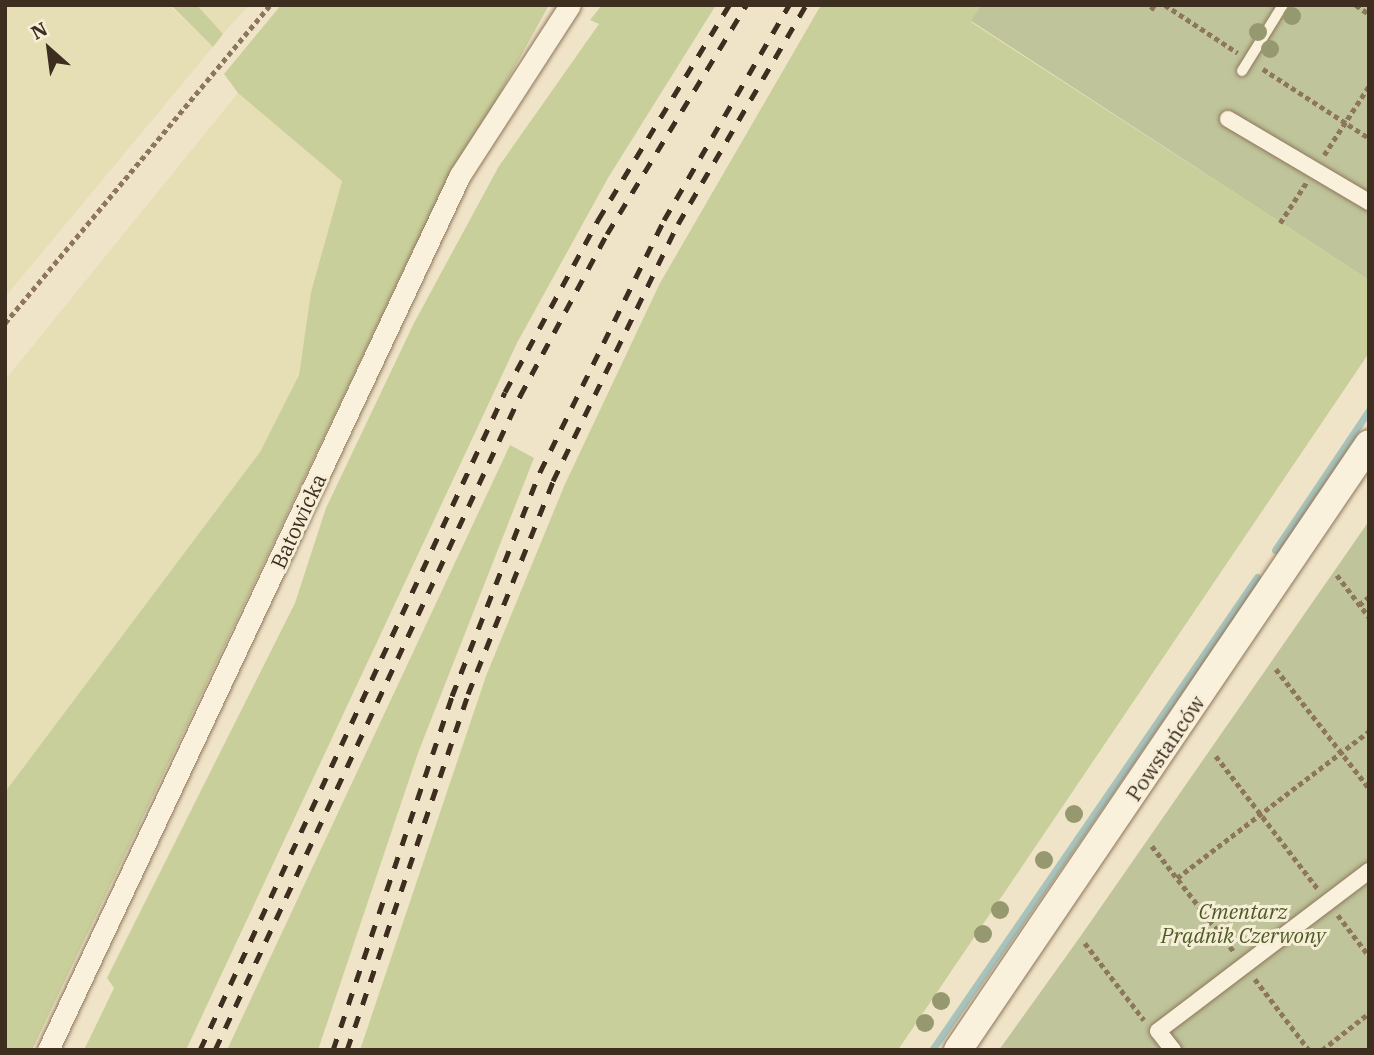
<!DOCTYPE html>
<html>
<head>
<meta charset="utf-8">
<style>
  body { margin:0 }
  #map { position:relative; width:1374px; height:1055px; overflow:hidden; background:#f0e4c8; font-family:"IBM Plex Serif",serif }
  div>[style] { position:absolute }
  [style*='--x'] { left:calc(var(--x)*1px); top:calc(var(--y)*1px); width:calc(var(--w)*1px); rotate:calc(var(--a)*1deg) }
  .farmland>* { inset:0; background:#e6deb5 }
  .green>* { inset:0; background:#c9cf9b }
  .cemetery>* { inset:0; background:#bfc49a }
  .stream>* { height:7px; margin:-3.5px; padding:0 3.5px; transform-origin:3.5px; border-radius:3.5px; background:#a9c4bc }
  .path>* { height:4.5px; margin-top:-2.25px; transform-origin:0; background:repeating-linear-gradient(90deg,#8d765c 0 5px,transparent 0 8.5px) }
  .roads { filter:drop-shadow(0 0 2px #8d765c) drop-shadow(0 0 2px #8d765c) }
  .service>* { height:10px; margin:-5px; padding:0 5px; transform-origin:5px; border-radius:5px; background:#faf1dc }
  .pedestrian>* { height:16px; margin:-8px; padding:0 8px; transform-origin:8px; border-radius:8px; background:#faf1dc }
  .minor>* { height:21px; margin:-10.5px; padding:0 10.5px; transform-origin:10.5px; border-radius:10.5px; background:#faf1dc }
  .tertiary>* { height:28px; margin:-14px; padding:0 14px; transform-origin:14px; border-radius:14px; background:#faf1dc }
  .rail>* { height:5px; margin-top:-2.5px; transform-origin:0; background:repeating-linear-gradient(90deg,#3d2e20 0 12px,transparent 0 24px) }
  .trees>* { width:18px; height:18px; margin:-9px; border-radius:50%; background:#96986f }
  span { translate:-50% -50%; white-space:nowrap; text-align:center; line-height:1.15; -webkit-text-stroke:6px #f7eed8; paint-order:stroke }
  .street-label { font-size:21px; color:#3d2e20 }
  .park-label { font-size:21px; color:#4d5a26; font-style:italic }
  .frame { position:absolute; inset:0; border:7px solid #3d2e20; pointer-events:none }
  .north { position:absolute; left:14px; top:14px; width:70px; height:70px; -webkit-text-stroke:5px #f7eed8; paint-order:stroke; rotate:332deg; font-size:19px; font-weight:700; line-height:28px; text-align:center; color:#3d2e20 }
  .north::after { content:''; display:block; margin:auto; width:24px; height:32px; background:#3d2e20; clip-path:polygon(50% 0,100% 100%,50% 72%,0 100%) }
</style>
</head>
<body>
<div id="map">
  <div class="farmland">
    <i style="clip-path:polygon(5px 5px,169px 5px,213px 47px,5px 297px)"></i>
    <i style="clip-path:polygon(197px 5px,249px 5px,223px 34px)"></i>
    <i style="clip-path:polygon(238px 93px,342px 181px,311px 292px,299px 375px,260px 452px,5px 792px,5px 380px)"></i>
  </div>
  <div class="green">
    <i style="clip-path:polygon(171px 5px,197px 5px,223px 34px,213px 47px)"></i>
    <i style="clip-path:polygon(281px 5px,549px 5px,412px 252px,32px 1050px,5px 1050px,5px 792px,260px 452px,299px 375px,311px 292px,342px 181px,238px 93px,224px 74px)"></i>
    <i style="clip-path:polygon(602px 5px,716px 5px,608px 178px,517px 343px,186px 1050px,84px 1050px,114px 988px,107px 978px,295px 603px,326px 508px,414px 323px,499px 166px,599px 24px,590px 20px)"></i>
    <i style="clip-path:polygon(821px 5px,981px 5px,971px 22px,1369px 280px,1369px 353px,898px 1050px,360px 1050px,486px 676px,565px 484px,660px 283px)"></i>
    <i style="clip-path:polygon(510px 445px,534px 458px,418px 753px,318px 1050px,227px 1050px)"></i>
  </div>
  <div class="cemetery">
    <i style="clip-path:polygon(981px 5px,1369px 5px,1369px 280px,971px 21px)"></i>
    <i style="clip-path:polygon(1369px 521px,1369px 1050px,999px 1050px,1080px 937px)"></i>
  </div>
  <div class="stream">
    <i style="--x:1275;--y:550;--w:169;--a:-56.1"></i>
    <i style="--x:932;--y:1050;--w:574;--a:-55.51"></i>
  </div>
  <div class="path">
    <i style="--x:1165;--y:5;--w:87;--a:33.3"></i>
    <i style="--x:1356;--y:5;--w:16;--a:35"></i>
    <i style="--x:1151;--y:10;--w:6;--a:-59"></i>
    <i style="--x:1263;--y:69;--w:126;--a:33.1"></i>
    <i style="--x:1324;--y:155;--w:82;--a:-56.9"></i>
    <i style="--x:1280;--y:223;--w:48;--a:-57"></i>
    <i style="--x:5;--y:323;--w:414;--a:-50.2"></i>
    <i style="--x:1337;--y:575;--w:53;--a:52.7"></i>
    <i style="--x:1359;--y:605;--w:13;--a:-39"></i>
    <i style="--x:1276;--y:669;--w:151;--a:52"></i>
    <i style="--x:1216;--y:756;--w:168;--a:52.5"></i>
    <i style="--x:1152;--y:846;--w:135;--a:52.2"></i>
    <i style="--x:1177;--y:878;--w:242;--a:-37.4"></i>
    <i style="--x:1338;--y:915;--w:51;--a:52.9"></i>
    <i style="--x:1085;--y:943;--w:97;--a:52.5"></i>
    <i style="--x:1255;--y:979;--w:89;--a:52.7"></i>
    <i style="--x:1322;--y:1050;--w:60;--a:-38.2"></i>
  </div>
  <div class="roads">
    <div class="service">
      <i style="--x:1242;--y:71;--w:78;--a:-58.2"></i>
    </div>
    <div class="pedestrian">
      <i style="--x:1228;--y:119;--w:164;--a:30.5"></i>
      <i style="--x:1173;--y:1050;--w:24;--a:-128"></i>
      <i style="--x:1158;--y:1031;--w:265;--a:-37.2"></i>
    </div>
    <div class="minor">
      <i style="--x:48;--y:1050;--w:967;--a:-64.79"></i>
      <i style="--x:460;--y:175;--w:202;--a:-57.1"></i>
    </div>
    <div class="tertiary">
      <i style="--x:958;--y:1050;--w:732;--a:-55.85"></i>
    </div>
  </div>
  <div class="rail">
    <i style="--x:200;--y:1050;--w:725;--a:-65.13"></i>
    <i style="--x:505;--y:392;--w:196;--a:-61.6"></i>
    <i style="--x:598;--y:220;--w:252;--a:-58.6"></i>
    <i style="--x:215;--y:1050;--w:722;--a:-65"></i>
    <i style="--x:520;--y:396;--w:184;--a:-61.8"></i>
    <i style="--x:607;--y:234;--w:268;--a:-58.7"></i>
    <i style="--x:333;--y:1050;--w:373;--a:-71.4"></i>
    <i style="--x:452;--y:696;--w:241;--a:-68.6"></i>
    <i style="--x:540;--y:472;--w:281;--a:-63.8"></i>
    <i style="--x:664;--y:220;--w:249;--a:-59.8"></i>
    <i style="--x:347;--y:1050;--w:376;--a:-71.2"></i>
    <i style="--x:468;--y:694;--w:229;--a:-68.2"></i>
    <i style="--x:553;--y:481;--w:286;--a:-64.1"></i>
    <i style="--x:678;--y:224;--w:254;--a:-59.7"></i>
  </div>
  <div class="trees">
    <i style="left:1292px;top:16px"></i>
    <i style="left:1258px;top:32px"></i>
    <i style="left:1270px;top:49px"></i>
    <i style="left:1074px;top:814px"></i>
    <i style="left:1044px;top:860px"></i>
    <i style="left:1000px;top:910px"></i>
    <i style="left:983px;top:934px"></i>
    <i style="left:941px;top:1001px"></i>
    <i style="left:925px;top:1023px"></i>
  </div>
  <div class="street-label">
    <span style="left:298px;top:521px;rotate:-65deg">Batowicka</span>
    <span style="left:1165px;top:748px;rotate:-56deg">Powstańców</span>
  </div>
  <div class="park-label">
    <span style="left:1243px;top:923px">Cmentarz<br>Prądnik Czerwony</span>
  </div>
  <div class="frame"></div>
  <div class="north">N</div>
</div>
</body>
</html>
